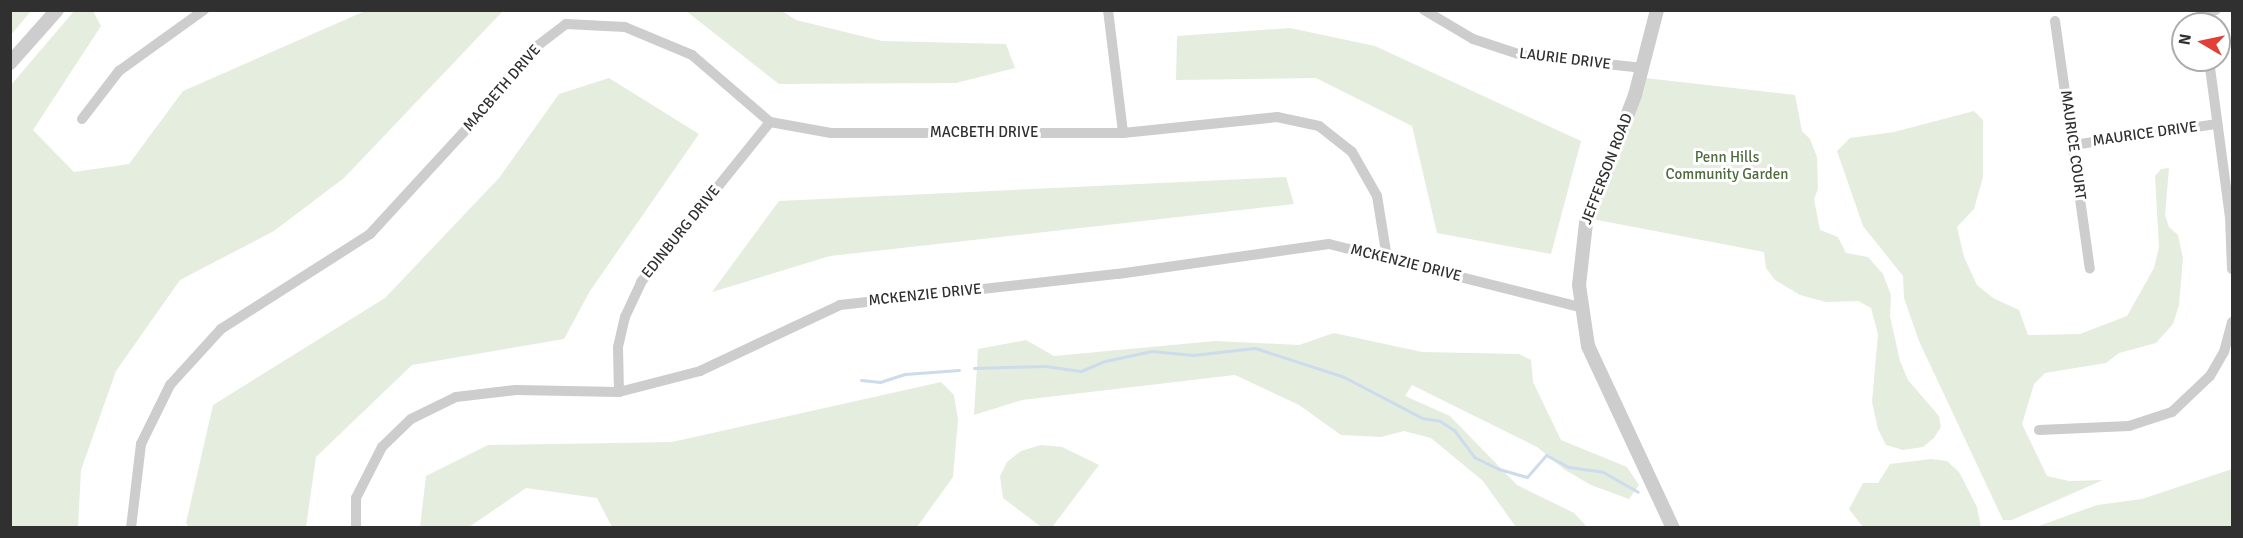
<!DOCTYPE html>
<html>
<head>
<meta charset="utf-8">
<style>
  body { margin:0 }
  #map { position:relative; width:2243px; height:538px; overflow:hidden; background:#fff; font-family:Signika,sans-serif }
  div>[style] { position:absolute }
  [style*='--x'] { left:calc(var(--x)*1px); top:calc(var(--y)*1px); width:calc(var(--w)*1px); rotate:calc(var(--a)*1deg) }
  .green>* { inset:0; background:#e5eddf }
  .stream>* { height:3px; margin:-1.5px; padding:0 1.5px; transform-origin:1.5px; border-radius:1.5px; background:#ccdcec }
  .minor>* { height:10px; margin:-5px; padding:0 5px; transform-origin:5px; border-radius:5px; background:#cdcdcd }
  .tertiary>* { height:14px; margin:-7px; padding:0 7px; transform-origin:7px; border-radius:7px; background:#cdcdcd }
  span { translate:-50% -50%; white-space:nowrap; text-align:center; line-height:1.15; -webkit-text-stroke:6px #fff; paint-order:stroke }
  .street-label { font-size:15px; color:#303030 }
  .park-label { font-size:15px; color:#4e6b3e }
  .frame { position:absolute; inset:0; border:12px solid #303030; pointer-events:none }
  .north { position:absolute; left:2171px; top:12px; width:60px; height:60px; box-sizing:border-box; background:#fff; border:2px solid #acacac; border-radius:50%; rotate:279deg; font-size:16px; font-weight:700; line-height:24px; text-align:center; color:#303030 }
  .north::after { content:''; display:block; margin:auto; width:21px; height:27px; background:#e13f38; clip-path:polygon(50% 0,100% 100%,50% 72%,0 100%) }
</style>
</head>
<body>
<div id="map">
  <div class="green">
    <i style="clip-path:polygon(11px 10px,31px 11px,11px 35px,10px 11px)"></i>
    <i style="clip-path:polygon(74px 11px,93px 11px,101px 26px,33px 130px,74px 172px,129px 164px,183px 91px,365px 11px,503px 11px,344px 178px,274px 231px,180px 280px,116px 371px,81px 470px,78px 527px,11px 527px,11px 85px)"></i>
    <i style="clip-path:polygon(686px 11px,782px 11px,796px 20px,882px 41px,1006px 44px,1015px 68px,956px 83px,779px 84px)"></i>
    <i style="clip-path:polygon(1290px 28px,1375px 46px,1581px 141px,1551px 254px,1437px 233px,1412px 126px,1316px 78px,1176px 80px,1177px 36px)"></i>
    <i style="clip-path:polygon(609px 78px,699px 134px,590px 291px,564px 339px,412px 365px,316px 457px,306px 527px,189px 527px,186px 523px,213px 405px,385px 298px,499px 178px,559px 94px)"></i>
    <i style="clip-path:polygon(1645px 78px,1795px 95px,1802px 131px,1810px 139px,1817px 157px,1818px 189px,1814px 199px,1820px 230px,1838px 237px,1846px 253px,1868px 257px,1883px 274px,1891px 295px,1890px 316px,1900px 361px,1908px 380px,1939px 416px,1941px 427px,1934px 438px,1923px 447px,1903px 450px,1886px 445px,1878px 429px,1872px 402px,1878px 334px,1871px 308px,1858px 301px,1826px 302px,1800px 295px,1775px 280px,1766px 268px,1764px 252px,1587px 218px)"></i>
    <i style="clip-path:polygon(1974px 111px,1983px 120px,1983px 177px,1974px 209px,1957px 227px,1964px 257px,1977px 285px,1993px 298px,2019px 310px,2028px 335px,2080px 334px,2127px 316px,2154px 268px,2159px 247px,2155px 176px,2161px 169px,2169px 168px,2165px 215px,2169px 227px,2178px 235px,2183px 258px,2179px 305px,2173px 324px,2156px 343px,2119px 353px,2106px 363px,2045px 373px,2034px 384px,2022px 424px,2047px 476px,2069px 481px,2103px 480px,2012px 520px,2003px 520px,1919px 341px,1904px 298px,1903px 276px,1863px 226px,1837px 151px,1850px 138px,1894px 132px)"></i>
    <i style="clip-path:polygon(1286px 177px,1294px 204px,830px 256px,712px 292px,779px 201px)"></i>
    <i style="clip-path:polygon(1334px 333px,1422px 352px,1519px 354px,1531px 360px,1533px 382px,1561px 440px,1627px 467px,1639px 485px,1629px 499px,1591px 485px,1565px 470px,1537px 447px,1412px 385px,1405px 396px,1450px 416px,1517px 485px,1574px 513px,1587px 527px,1516px 527px,1483px 481px,1431px 438px,1404px 431px,1381px 437px,1341px 435px,1299px 405px,1235px 375px,1022px 400px,974px 415px,978px 349px,1026px 340px,1054px 356px,1215px 341px,1299px 345px)"></i>
    <i style="clip-path:polygon(941px 382px,954px 395px,958px 420px,953px 477px,917px 527px,612px 527px,597px 498px,526px 488px,469px 527px,420px 527px,426px 476px,488px 445px,672px 442px)"></i>
    <i style="clip-path:polygon(1041px 445px,1062px 447px,1099px 465px,1053px 526px,1040px 526px,1003px 498px,1000px 476px,1007px 462px,1021px 451px)"></i>
    <i style="clip-path:polygon(1931px 459px,1947px 461px,1959px 472px,1977px 507px,1981px 527px,1862px 526px,1849px 509px,1863px 483px,1878px 483px,1890px 464px)"></i>
    <i style="clip-path:polygon(2232px 469px,2232px 527px,2036px 527px,2097px 505px,2142px 499px)"></i>
  </div>
  <div class="stream">
    <i style="--x:974;--y:368;--w:71;--a:-1.6"></i>
    <i style="--x:1045;--y:366;--w:36;--a:8"></i>
    <i style="--x:1081;--y:371;--w:26;--a:-23"></i>
    <i style="--x:1105;--y:361;--w:48;--a:-12"></i>
    <i style="--x:1152;--y:351;--w:41;--a:5.6"></i>
    <i style="--x:1193;--y:355;--w:62;--a:-6.4"></i>
    <i style="--x:1255;--y:348;--w:94;--a:18"></i>
    <i style="--x:1344;--y:377;--w:88;--a:27.7"></i>
    <i style="--x:1422;--y:418;--w:18;--a:9"></i>
    <i style="--x:1440;--y:421;--w:17;--a:33"></i>
    <i style="--x:1454;--y:430;--w:34;--a:53"></i>
    <i style="--x:1474;--y:457;--w:28;--a:26"></i>
    <i style="--x:1499;--y:469;--w:29;--a:16"></i>
    <i style="--x:1527;--y:477;--w:29;--a:-49"></i>
    <i style="--x:1546;--y:455;--w:26;--a:28"></i>
    <i style="--x:1569;--y:467;--w:34;--a:8"></i>
    <i style="--x:1603;--y:472;--w:40;--a:29.7"></i>
    <i style="--x:861;--y:380;--w:19;--a:6"></i>
    <i style="--x:880;--y:382;--w:26;--a:-18"></i>
    <i style="--x:905;--y:374;--w:54;--a:-4.2"></i>
  </div>
  <div class="minor">
    <i style="--x:1108;--y:10;--w:124;--a:83"></i>
    <i style="--x:1424;--y:10;--w:57;--a:30.6"></i>
    <i style="--x:1473;--y:39;--w:51;--a:18.4"></i>
    <i style="--x:1521;--y:55;--w:123;--a:6.1"></i>
    <i style="--x:2202;--y:13;--w:14;--a:-12"></i>
    <i style="--x:2055;--y:21;--w:250;--a:82"></i>
    <i style="--x:2209;--y:60;--w:158;--a:82.4"></i>
    <i style="--x:2230;--y:217;--w:52;--a:87.8"></i>
    <i style="--x:82;--y:119;--w:61;--a:-52.4"></i>
    <i style="--x:119;--y:71;--w:105;--a:-35.7"></i>
    <i style="--x:2073;--y:145;--w:146;--a:-8.3"></i>
    <i style="--x:619;--y:392;--w:45;--a:-91.3"></i>
    <i style="--x:618;--y:347;--w:31;--a:-77"></i>
    <i style="--x:625;--y:317;--w:38;--a:-65"></i>
    <i style="--x:641;--y:282;--w:206;--a:-51.1"></i>
    <i style="--x:2039;--y:430;--w:90;--a:-2.5"></i>
    <i style="--x:2129;--y:426;--w:45;--a:-18"></i>
    <i style="--x:2172;--y:412;--w:52;--a:-43.5"></i>
    <i style="--x:2210;--y:376;--w:28;--a:-60"></i>
    <i style="--x:2224;--y:352;--w:31;--a:-75"></i>
    <i style="--x:131;--y:528;--w:85;--a:-83.2"></i>
    <i style="--x:141;--y:444;--w:66;--a:-63.8"></i>
    <i style="--x:170;--y:385;--w:76;--a:-47.7"></i>
    <i style="--x:221;--y:329;--w:177;--a:-32.5"></i>
    <i style="--x:370;--y:234;--w:137;--a:-47.4"></i>
    <i style="--x:463;--y:133;--w:108;--a:-50.3"></i>
    <i style="--x:532;--y:50;--w:43;--a:-37.4"></i>
    <i style="--x:566;--y:24;--w:59;--a:2.9"></i>
    <i style="--x:625;--y:27;--w:73;--a:22.7"></i>
    <i style="--x:692;--y:55;--w:103;--a:40.7"></i>
    <i style="--x:770;--y:122;--w:62;--a:10.2"></i>
    <i style="--x:831;--y:133;--w:292;--a:0"></i>
    <i style="--x:1123;--y:133;--w:155;--a:-5.9"></i>
    <i style="--x:1277;--y:117;--w:43;--a:12.1"></i>
    <i style="--x:1319;--y:126;--w:42;--a:38.2"></i>
    <i style="--x:1352;--y:152;--w:51;--a:60.4"></i>
    <i style="--x:1377;--y:196;--w:63;--a:80.8"></i>
    <i style="--x:356;--y:528;--w:30;--a:-90"></i>
    <i style="--x:356;--y:498;--w:57;--a:-63"></i>
    <i style="--x:382;--y:447;--w:40;--a:-44"></i>
    <i style="--x:411;--y:419;--w:50;--a:-26.1"></i>
    <i style="--x:456;--y:397;--w:60;--a:-6.7"></i>
    <i style="--x:516;--y:390;--w:103;--a:1.1"></i>
    <i style="--x:619;--y:392;--w:84;--a:-14.5"></i>
    <i style="--x:700;--y:371;--w:155;--a:-25.2"></i>
    <i style="--x:840;--y:305;--w:280;--a:-6.4"></i>
    <i style="--x:1118;--y:274;--w:213;--a:-8.1"></i>
    <i style="--x:1329;--y:244;--w:259;--a:14.1"></i>
  </div>
  <div class="tertiary">
    <i style="--x:1657;--y:10;--w:88;--a:104.5"></i>
    <i style="--x:1635;--y:95;--w:137;--a:110.9"></i>
    <i style="--x:1586;--y:223;--w:62;--a:96.4"></i>
    <i style="--x:1579;--y:285;--w:62;--a:81.6"></i>
    <i style="--x:1588;--y:346;--w:201;--a:65"></i>
    <i style="--x:10;--y:63;--w:71;--a:-48.4"></i>
  </div>
  <div class="street-label">
    <span style="left:1565px;top:59px;rotate:7deg">LAURIE DRIVE</span>
    <span style="left:502px;top:88px;rotate:-49deg">MACBETH DRIVE</span>
    <span style="left:984px;top:133px">MACBETH DRIVE</span>
    <span style="left:2145px;top:134px;rotate:-8deg">MAURICE DRIVE</span>
    <span style="left:2073px;top:145px;rotate:82deg">MAURICE COURT</span>
    <span style="left:1607px;top:169px;rotate:-69deg">JEFFERSON ROAD</span>
    <span style="left:681px;top:232px;rotate:-51deg">EDINBURG DRIVE</span>
    <span style="left:1406px;top:263px;rotate:14deg">MCKENZIE DRIVE</span>
    <span style="left:925px;top:295px;rotate:-6deg">MCKENZIE DRIVE</span>
  </div>
  <div class="park-label">
    <span style="left:1727px;top:166px">Penn Hills<br>Community Garden</span>
  </div>
  <div class="frame"></div>
  <div class="north">N</div>
</div>
</body>
</html>
